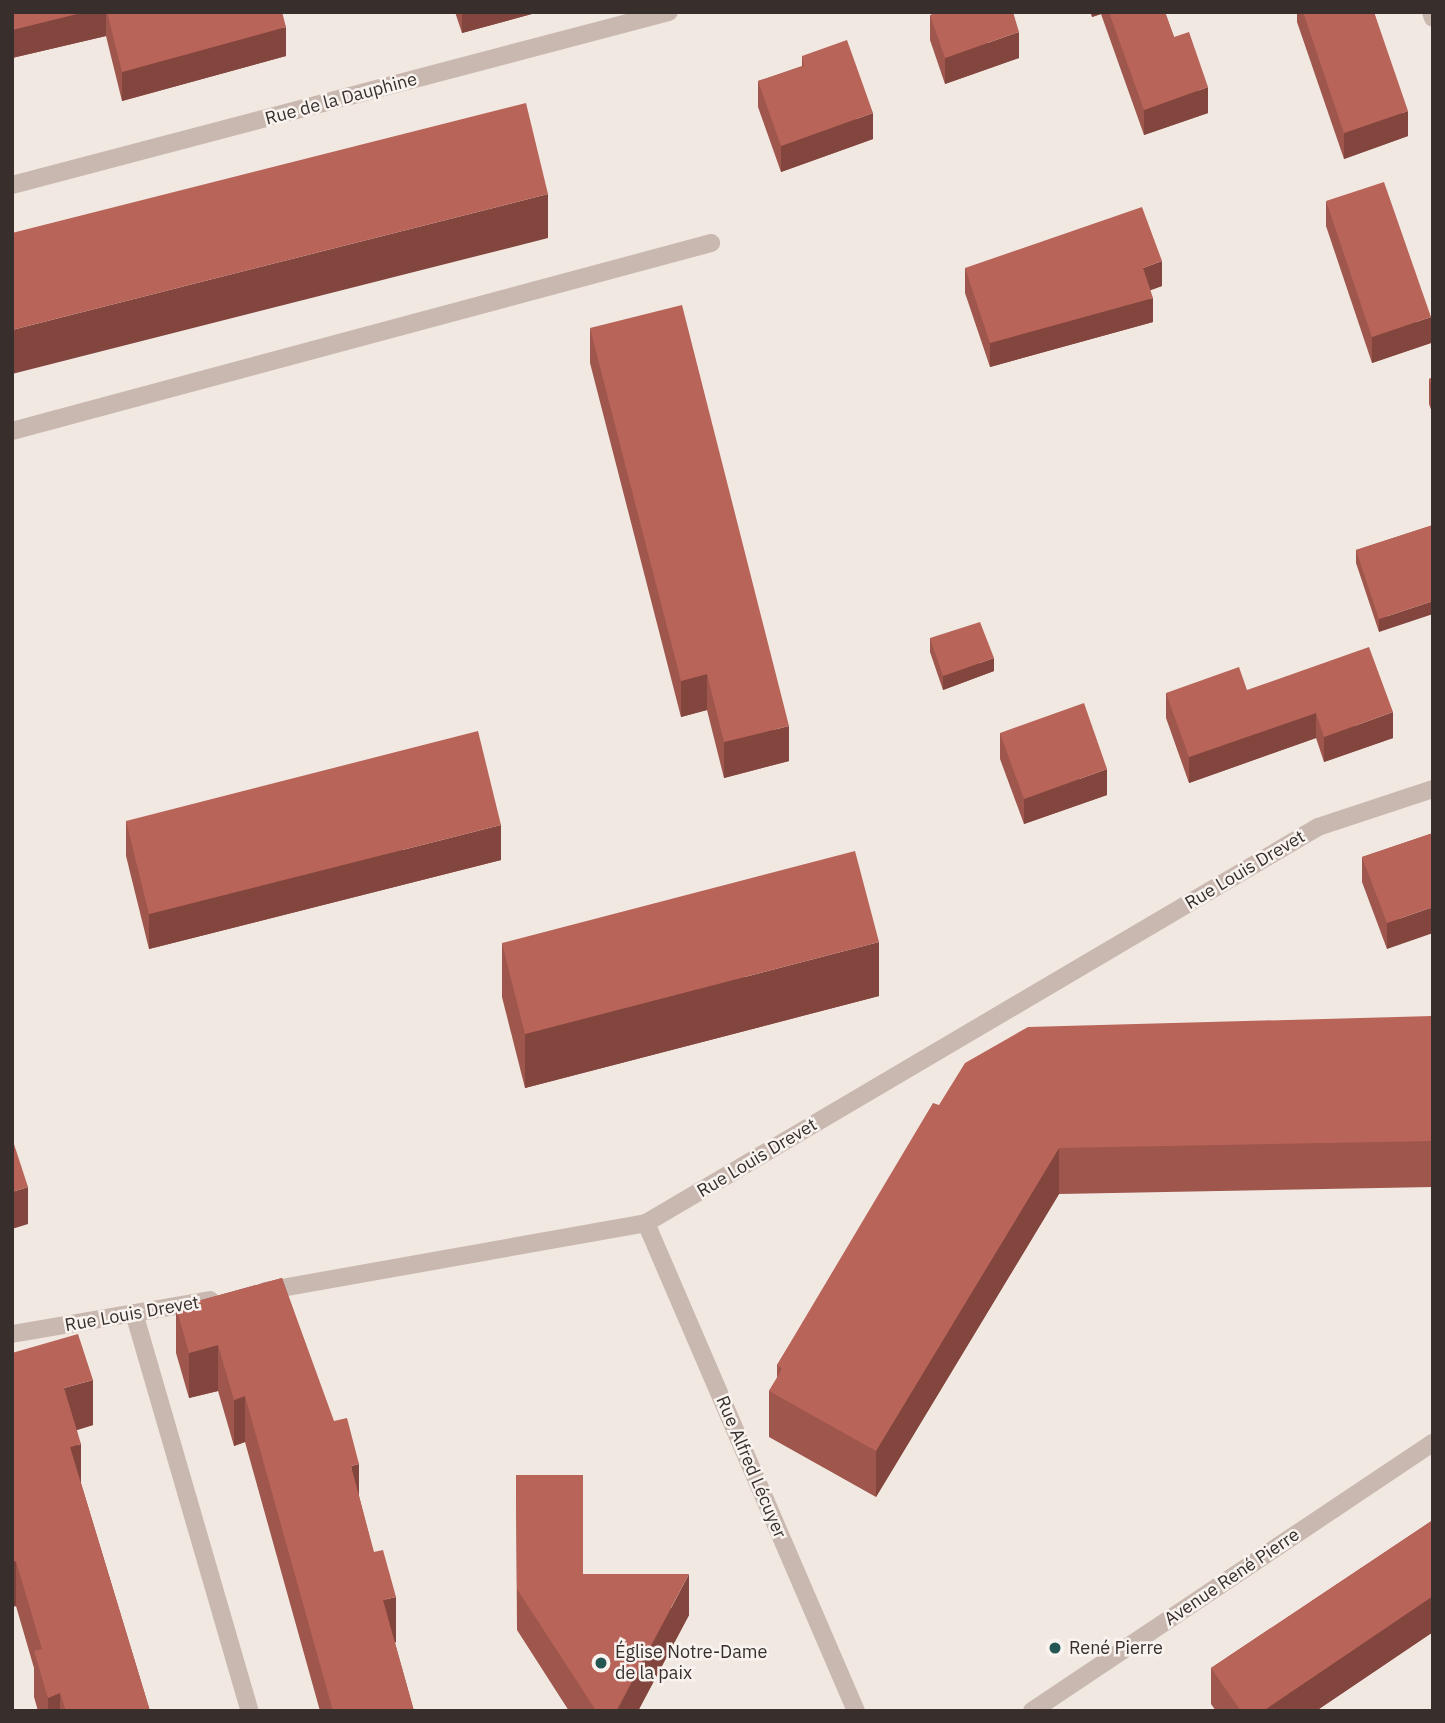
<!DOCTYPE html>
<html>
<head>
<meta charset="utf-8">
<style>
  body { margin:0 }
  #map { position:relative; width:1445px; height:1723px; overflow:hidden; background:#f1e8e2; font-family:"IBM Plex Sans",sans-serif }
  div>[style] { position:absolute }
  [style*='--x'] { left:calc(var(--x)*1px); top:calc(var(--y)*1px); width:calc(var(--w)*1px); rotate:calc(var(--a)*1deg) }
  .service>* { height:18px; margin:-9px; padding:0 9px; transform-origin:9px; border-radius:9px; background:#c9b8af }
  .minor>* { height:18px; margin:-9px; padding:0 9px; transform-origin:9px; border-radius:9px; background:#c9b8af }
  .wall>* { inset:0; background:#9f564d }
  .shaded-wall>* { inset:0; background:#82463e }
  .building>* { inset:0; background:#b96459 }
  .dots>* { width:19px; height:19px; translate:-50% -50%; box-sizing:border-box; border:4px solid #f9f3ef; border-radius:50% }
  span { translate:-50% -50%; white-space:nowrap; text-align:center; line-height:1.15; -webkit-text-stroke:5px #f9f3ef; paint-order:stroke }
  .street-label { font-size:18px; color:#382f2c }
  .poi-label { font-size:18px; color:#382f2c }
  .left { translate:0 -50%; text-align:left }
  .frame { position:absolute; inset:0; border:14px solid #382f2c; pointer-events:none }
</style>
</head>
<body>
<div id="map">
  <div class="service">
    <i style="--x:12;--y:431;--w:724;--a:-15.05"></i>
    <i style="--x:134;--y:1313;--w:415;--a:73.8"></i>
  </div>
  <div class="minor">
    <i style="--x:1431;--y:12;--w:6;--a:72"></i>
    <i style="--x:12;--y:185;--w:679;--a:-14.75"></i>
    <i style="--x:646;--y:1223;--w:531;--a:66.72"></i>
    <i style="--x:265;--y:1291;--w:387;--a:-10.1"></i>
    <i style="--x:646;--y:1223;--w:780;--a:-30.51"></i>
    <i style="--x:1318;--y:827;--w:121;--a:-18.3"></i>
    <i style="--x:12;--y:1334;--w:201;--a:-9.7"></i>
    <i style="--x:1032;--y:1711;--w:482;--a:-33.8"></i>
  </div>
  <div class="wall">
    <i style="clip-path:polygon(12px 12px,282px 12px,286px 56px,122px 101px,106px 36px,12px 58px)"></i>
    <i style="clip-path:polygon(455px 12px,539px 12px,462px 33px)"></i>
    <i style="clip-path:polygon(1090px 12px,1165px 12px,1174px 37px,1208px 113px,1144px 135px,1101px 14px,1092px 17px)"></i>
    <i style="clip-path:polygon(1297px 12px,1374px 12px,1408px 136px,1344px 159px,1297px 22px)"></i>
    <i style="clip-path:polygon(930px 15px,1019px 58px,945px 84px,930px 40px)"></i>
    <i style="clip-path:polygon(802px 56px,873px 139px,781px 172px,758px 107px,758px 81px,802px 66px)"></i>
    <i style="clip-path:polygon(1326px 201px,1431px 343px,1372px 363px,1326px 226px)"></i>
    <i style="clip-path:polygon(965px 268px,1162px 286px,1150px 290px,1153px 322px,990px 367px,965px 293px)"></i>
    <i style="clip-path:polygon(590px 328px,789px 761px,724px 778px,707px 710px,681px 717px,590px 363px)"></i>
    <i style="clip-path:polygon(1433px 377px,1433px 415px,1429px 404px,1429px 379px)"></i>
    <i style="clip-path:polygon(1433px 525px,1379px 632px,1356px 563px,1356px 550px)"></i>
    <i style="clip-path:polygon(930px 638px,994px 671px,943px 690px,930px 652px)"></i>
    <i style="clip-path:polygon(1247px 690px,1393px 738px,1324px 762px,1316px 738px,1189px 783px,1166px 718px,1166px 693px)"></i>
    <i style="clip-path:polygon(1000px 733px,1107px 795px,1024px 824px,1000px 759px)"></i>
    <i style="clip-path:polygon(126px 821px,501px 860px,149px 949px,126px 856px)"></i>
    <i style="clip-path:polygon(1433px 833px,1387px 949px,1362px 882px,1362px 857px)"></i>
    <i style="clip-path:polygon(502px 943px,879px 996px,525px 1088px,502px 997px)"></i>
    <i style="clip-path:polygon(1433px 1016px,1433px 1187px,1059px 1194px,876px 1497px,769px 1437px,769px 1391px,777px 1378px,777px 1365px,939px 1105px)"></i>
    <i style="clip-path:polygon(282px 1278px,359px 1496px,396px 1642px,395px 1643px,414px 1711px,320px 1711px,245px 1442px,234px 1446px,218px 1391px,189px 1398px,176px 1353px,176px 1307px)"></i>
    <i style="clip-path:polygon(12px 1353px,93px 1425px,77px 1430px,81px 1483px,150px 1711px,38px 1711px,34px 1697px,34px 1668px,16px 1606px,12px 1607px)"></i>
    <i style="clip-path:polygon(516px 1475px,583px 1574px,689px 1615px,638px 1711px,569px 1711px,517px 1630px)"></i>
    <i style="clip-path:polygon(1433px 1520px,1433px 1632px,1316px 1711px,1216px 1711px,1211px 1704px,1211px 1668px)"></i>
  </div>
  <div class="shaded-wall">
    <i style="clip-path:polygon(85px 12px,106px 12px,106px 36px,12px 58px,12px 30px)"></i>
    <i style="clip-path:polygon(462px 12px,539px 12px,462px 33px)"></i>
    <i style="clip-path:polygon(1092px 12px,1101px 12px,1101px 14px,1092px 17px)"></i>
    <i style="clip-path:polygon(286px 27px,286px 56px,122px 101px,122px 72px)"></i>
    <i style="clip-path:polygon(1019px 32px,1019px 58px,945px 84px,945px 58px)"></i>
    <i style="clip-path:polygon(1208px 87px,1208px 113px,1144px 135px,1144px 110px)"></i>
    <i style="clip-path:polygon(1408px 111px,1408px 136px,1344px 159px,1344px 133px)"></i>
    <i style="clip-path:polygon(873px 113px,873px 139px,781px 172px,781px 146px)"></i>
    <i style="clip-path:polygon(548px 194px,548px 238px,12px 374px,12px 330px)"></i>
    <i style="clip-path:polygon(1162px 261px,1162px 286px,1143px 293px,1143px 268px)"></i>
    <i style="clip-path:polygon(1153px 298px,1153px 322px,990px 367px,990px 343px)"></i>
    <i style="clip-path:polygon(1431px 317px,1431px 343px,1372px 363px,1372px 337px)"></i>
    <i style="clip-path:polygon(1433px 601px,1433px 614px,1379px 632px,1379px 619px)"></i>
    <i style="clip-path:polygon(994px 658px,994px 671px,943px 690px,943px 676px)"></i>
    <i style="clip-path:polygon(707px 674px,707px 710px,681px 717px,681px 681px)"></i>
    <i style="clip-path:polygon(1393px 712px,1393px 738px,1324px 762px,1324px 737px)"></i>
    <i style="clip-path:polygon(1316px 713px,1316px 738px,1189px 783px,1189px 757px)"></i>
    <i style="clip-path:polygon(789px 726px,789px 761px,724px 778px,724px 742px)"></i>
    <i style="clip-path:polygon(1107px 769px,1107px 795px,1024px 824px,1024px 799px)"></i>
    <i style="clip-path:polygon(501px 825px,501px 860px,149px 949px,149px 914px)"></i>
    <i style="clip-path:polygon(1433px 907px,1433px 933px,1387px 949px,1387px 923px)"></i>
    <i style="clip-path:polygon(879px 942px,879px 996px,525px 1088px,525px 1034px)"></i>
    <i style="clip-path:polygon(1059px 1148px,1059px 1194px,876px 1497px,876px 1451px)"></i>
    <i style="clip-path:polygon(28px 1187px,28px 1224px,12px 1229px,12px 1192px)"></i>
    <i style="clip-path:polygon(218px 1345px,218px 1391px,189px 1398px,189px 1353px)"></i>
    <i style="clip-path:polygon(93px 1380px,93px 1425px,64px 1434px,64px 1388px)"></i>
    <i style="clip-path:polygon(245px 1396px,245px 1442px,234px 1446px,234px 1400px)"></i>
    <i style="clip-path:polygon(81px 1444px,81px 1489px,70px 1447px)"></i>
    <i style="clip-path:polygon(359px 1464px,359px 1510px,351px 1466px)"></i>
    <i style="clip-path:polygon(16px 1561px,16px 1606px,12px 1607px,12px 1562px)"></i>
    <i style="clip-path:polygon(689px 1574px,689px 1615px,638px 1711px,617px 1711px)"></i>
    <i style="clip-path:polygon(1433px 1596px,1433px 1632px,1316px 1711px,1263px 1711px)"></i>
    <i style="clip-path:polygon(396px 1597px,396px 1642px,383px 1646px,383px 1600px)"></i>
    <i style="clip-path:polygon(60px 1693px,60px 1711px,48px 1711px,48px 1698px)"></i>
  </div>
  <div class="building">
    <i style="clip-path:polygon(12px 12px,85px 12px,12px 30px)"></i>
    <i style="clip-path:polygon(107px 12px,282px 12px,286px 27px,122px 72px)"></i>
    <i style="clip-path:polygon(937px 12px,1013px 12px,1019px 32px,945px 58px,930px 15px)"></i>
    <i style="clip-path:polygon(1109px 12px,1165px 12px,1174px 37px,1189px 32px,1208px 87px,1144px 110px)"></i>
    <i style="clip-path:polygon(1303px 12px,1374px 12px,1408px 111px,1344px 133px)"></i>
    <i style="clip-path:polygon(847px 40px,873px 113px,781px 146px,758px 81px,804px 66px,802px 56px)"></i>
    <i style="clip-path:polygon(526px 103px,548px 194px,12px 330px,12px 233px)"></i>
    <i style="clip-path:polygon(1384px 182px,1431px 317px,1372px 337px,1326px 201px)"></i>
    <i style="clip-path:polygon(1142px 207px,1162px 261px,1143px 268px,1153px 298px,990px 343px,965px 268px)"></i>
    <i style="clip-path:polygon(682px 305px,789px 726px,724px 742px,707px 674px,681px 681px,590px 328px)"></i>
    <i style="clip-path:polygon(1433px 377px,1433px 389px,1429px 379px)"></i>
    <i style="clip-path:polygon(1433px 525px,1433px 601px,1379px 619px,1356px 550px)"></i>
    <i style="clip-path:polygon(980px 622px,994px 658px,943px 676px,930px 638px)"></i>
    <i style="clip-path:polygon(1369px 647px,1393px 712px,1324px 737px,1316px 713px,1189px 757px,1166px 693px,1239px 667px,1247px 690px)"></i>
    <i style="clip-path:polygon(1084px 703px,1107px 769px,1024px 799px,1000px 733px)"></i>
    <i style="clip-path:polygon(478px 731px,501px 825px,149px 914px,126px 821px)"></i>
    <i style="clip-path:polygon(1433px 833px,1433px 907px,1387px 923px,1362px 857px)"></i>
    <i style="clip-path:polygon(855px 851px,879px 942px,525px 1034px,502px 943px)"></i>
    <i style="clip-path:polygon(1433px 1016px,1433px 1141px,1059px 1148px,876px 1451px,769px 1391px,782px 1369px,777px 1365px,933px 1103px,939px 1105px,965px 1063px,1028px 1027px)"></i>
    <i style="clip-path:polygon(12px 1138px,28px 1187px,12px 1192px)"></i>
    <i style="clip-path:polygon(282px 1278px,334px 1421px,347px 1418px,359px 1464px,351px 1466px,374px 1552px,383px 1550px,396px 1597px,383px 1600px,414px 1711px,333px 1711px,245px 1396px,234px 1400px,218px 1345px,189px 1353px,176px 1307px)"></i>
    <i style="clip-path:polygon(78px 1334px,93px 1380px,64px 1388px,81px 1444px,70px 1447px,150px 1711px,66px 1711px,60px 1693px,48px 1698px,34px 1651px,42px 1649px,16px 1561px,12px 1562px,12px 1353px)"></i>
    <i style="clip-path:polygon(516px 1475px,583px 1475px,583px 1574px,689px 1574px,617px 1709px,595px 1709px,517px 1589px)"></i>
    <i style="clip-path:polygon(1433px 1520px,1433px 1596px,1263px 1711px,1241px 1711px,1211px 1668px)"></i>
  </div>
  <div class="dots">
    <i style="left:1055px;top:1648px;background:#265653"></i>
    <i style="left:601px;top:1663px;background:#265653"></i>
  </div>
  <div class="street-label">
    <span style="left:341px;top:99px;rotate:-15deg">Rue de la Dauphine</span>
    <span style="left:1245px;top:870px;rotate:-31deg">Rue Louis Drevet</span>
    <span style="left:757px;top:1158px;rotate:-31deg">Rue Louis Drevet</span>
    <span style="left:132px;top:1314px;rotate:-10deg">Rue Louis Drevet</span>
    <span style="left:751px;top:1467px;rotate:67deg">Rue Alfred Lécuyer</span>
    <span style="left:1232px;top:1577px;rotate:-34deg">Avenue René Pierre</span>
  </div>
  <div class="poi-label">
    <span class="left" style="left:1069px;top:1648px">René Pierre</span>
    <span class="left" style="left:615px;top:1663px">Église Notre-Dame<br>de la paix</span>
  </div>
  <div class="frame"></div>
</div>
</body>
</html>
